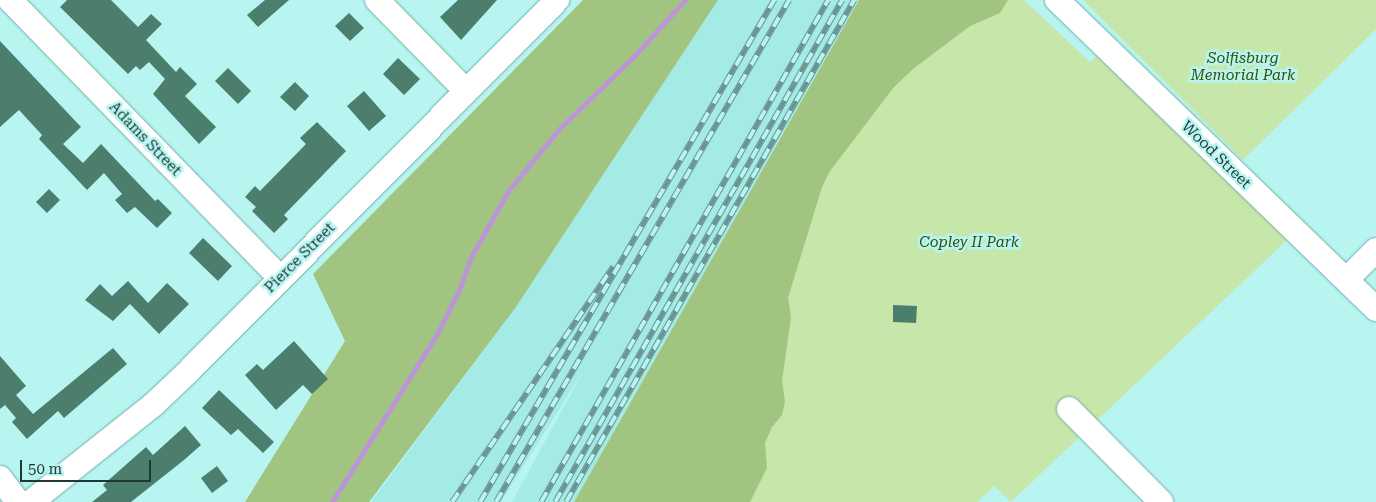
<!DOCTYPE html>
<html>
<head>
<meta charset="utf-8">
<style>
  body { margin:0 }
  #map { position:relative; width:1376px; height:502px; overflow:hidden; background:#b8f5f1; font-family:"Roboto Serif",serif }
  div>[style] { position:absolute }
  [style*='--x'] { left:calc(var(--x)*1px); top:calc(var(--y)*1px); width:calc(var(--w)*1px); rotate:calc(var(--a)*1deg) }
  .built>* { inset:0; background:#a4eae5 }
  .green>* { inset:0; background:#c7e6aa }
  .forest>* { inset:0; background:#a2c481 }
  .stream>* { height:5px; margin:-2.5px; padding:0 2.5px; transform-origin:2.5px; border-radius:2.5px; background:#bb96d6 }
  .building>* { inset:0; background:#4c7e6d }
  .roads { filter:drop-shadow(0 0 1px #73aeaa) drop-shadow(0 0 1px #73aeaa) }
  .minor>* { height:24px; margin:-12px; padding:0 12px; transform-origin:12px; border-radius:12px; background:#fff }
  .rail>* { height:5.5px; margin-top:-2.75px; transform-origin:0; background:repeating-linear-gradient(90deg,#b8f5f1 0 11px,#6b9593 0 22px); box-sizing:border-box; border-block:1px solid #6b9593 }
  span { translate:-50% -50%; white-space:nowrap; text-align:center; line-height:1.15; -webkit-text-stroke:5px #b8f5f1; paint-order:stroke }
  .park-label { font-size:15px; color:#335006; font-style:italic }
  .street-label { font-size:15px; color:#1f3736 }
  .scale { position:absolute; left:20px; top:460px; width:131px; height:22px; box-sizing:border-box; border:2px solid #1f3736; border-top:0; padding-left:6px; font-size:15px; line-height:18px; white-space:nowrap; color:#1f3736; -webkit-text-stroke:4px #b8f5f1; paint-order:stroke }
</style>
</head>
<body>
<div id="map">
  <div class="built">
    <i style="clip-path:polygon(718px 0,859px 0,574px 502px,512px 502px,585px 368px,501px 502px,371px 502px,516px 307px)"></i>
  </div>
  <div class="green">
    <i style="clip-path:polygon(859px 0,1024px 0,1090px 62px,1097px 56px,1288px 239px,1011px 502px,994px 486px,977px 502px,574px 502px)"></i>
    <i style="clip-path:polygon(1083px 0,1376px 0,1376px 29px,1243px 160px)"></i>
  </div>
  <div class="forest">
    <i style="clip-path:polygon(583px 0,718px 0,516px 307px,369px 502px,245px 502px,345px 341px,313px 274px)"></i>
    <i style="clip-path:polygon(859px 0,1008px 0,1000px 13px,970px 26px,913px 69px,894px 87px,830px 171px,822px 187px,788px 298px,791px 317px,782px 381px,785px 402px,782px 415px,772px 427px,765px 443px,767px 468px,750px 502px,574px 502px)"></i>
  </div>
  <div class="stream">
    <i style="--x:332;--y:502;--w:198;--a:-58"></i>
    <i style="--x:437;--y:334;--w:49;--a:-63.4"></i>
    <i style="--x:459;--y:290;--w:33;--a:-70"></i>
    <i style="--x:470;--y:259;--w:78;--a:-60.8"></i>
    <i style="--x:508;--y:191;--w:82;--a:-50.5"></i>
    <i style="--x:560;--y:128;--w:106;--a:-44.2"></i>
    <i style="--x:636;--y:54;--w:73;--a:-47.8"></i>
  </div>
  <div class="building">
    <i style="clip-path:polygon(67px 0,111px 0,138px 27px,151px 14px,162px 24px,146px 40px,176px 72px,180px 67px,197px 84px,185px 96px,216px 127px,199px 144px,153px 94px,165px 79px,149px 62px,140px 70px,136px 66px,128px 74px,60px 7px)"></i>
    <i style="clip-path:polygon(265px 0,289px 0,258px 27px,247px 15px)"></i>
    <i style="clip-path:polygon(458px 0,497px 0,461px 40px,440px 17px)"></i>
    <i style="clip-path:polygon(349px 13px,364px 28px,350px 41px,335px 26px)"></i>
    <i style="clip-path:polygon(0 41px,81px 127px,63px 144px,83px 163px,101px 144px,155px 201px,158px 199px,172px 213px,157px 228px,135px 207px,127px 213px,115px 200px,122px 194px,104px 173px,87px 190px,39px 139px,42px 135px,19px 110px,0 127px)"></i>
    <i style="clip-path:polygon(398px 58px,420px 79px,404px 95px,383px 74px)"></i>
    <i style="clip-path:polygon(228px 68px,251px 91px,238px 104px,215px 81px)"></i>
    <i style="clip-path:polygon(295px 82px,309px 96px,295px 111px,280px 97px)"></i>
    <i style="clip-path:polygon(364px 91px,386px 116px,369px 131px,347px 106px)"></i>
    <i style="clip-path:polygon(317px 122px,346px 151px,284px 215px,288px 219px,274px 233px,252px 211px,256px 207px,245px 197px,255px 186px,260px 191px,306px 144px,300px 138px)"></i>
    <i style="clip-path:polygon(49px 189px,60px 200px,47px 213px,36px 202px)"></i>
    <i style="clip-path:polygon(203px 238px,232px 266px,218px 281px,189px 253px)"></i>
    <i style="clip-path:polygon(128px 281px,148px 303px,167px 283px,189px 304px,159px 334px,130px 304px,113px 321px,85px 300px,100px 284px,112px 296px)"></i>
    <i style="clip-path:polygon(893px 305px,917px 306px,916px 323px,893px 322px)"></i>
    <i style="clip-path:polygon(294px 341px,328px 379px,312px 394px,303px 385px,276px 410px,245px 375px,257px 364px,263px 370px)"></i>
    <i style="clip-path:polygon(113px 348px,127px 364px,64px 418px,58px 411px,27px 439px,12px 422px,16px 418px,5px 405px,0 409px,0 356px,26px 386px,16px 395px,33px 414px)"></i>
    <i style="clip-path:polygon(219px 390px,274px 442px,263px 453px,238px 429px,231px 435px,202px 408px)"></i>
    <i style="clip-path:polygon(185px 426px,201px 445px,184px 460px,131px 502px,92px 502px,107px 490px,103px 485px,146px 447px,153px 455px)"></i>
    <i style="clip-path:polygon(217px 466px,228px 481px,212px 493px,201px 478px)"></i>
  </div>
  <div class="roads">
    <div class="minor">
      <i style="--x:10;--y:0;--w:388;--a:45.8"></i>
      <i style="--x:377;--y:0;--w:127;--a:45.6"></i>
      <i style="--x:1057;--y:0;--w:444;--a:44.1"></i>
      <i style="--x:1347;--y:279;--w:41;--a:-45"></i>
      <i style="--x:1069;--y:409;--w:131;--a:45.3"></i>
      <i style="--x:0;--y:478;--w:30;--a:53"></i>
      <i style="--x:31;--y:502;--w:156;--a:-38.5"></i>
      <i style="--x:153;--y:405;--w:50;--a:-43.4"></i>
      <i style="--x:189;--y:371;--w:523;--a:-45.23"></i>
    </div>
  </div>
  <div class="rail">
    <i style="--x:452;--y:502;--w:285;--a:-55.6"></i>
    <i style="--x:480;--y:502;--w:582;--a:-59.64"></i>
    <i style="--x:496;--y:502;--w:581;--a:-59.73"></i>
    <i style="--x:541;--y:502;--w:578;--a:-60.24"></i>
    <i style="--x:555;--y:502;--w:578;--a:-60.24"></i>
    <i style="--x:566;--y:502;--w:579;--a:-60.16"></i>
  </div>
  <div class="park-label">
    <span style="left:1243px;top:67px">Solfisburg<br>Memorial Park</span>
    <span style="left:969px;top:243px">Copley II Park</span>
  </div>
  <div class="street-label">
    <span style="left:145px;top:139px;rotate:46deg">Adams Street</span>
    <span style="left:1216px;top:155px;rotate:44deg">Wood Street</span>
    <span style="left:300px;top:258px;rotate:-45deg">Pierce Street</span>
  </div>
  <div class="scale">50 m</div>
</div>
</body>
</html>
